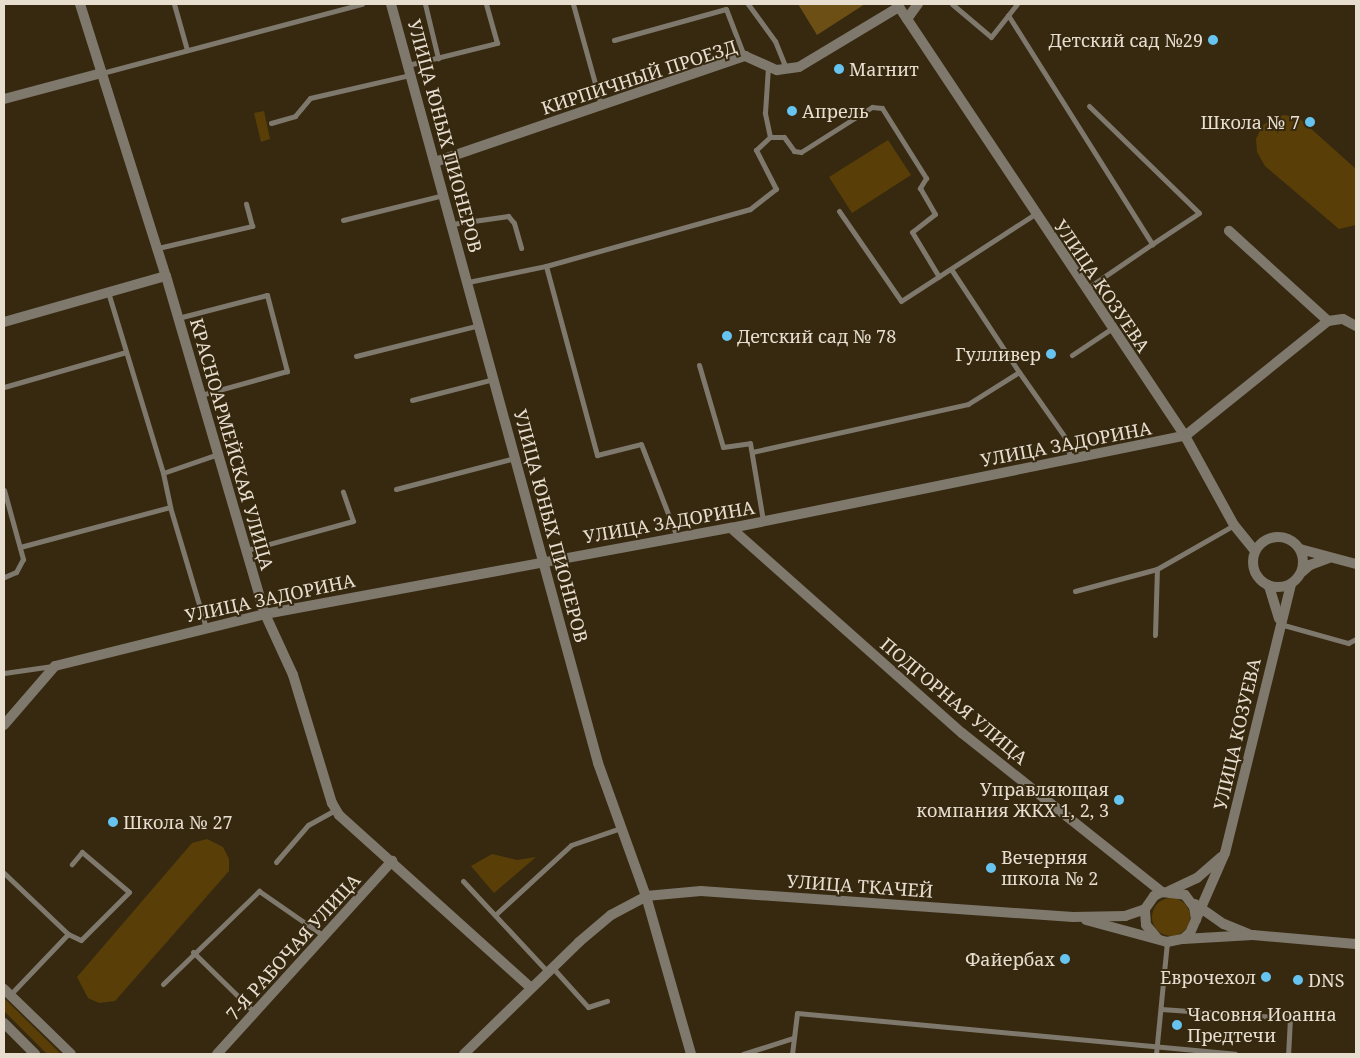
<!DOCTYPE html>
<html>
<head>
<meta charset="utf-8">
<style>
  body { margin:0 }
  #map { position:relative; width:1360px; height:1058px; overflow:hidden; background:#362910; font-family:"Noto Serif",serif }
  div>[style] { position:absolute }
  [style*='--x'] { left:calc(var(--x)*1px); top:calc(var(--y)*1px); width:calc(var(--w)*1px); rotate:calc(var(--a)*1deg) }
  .green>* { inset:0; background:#593f07 }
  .round { border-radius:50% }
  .forest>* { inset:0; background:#6c4f14 }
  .service>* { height:5px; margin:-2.5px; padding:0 2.5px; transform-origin:2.5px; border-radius:2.5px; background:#7f786c }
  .minor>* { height:10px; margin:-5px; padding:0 5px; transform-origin:5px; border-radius:5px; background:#7f786c }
  .tertiary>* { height:10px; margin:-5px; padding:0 5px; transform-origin:5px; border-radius:5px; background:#7f786c }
  .tertiary>.ring { margin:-5px; padding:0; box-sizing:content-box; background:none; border:10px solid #7f786c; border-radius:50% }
  .dots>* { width:14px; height:14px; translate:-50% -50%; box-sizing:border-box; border:2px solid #362910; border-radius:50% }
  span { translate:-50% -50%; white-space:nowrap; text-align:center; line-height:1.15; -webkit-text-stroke:4px #362910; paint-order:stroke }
  .poi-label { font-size:18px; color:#e7ded0 }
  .right { translate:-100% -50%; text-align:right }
  .left { translate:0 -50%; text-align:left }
  .street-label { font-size:18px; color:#e7ded0 }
  .frame { position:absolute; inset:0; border:5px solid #e7ded0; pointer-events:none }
</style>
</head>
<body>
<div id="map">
  <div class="green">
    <i style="clip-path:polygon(264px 111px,270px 139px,261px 142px,254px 113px)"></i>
    <i style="clip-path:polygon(1284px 115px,1299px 118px,1356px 169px,1356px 225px,1339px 229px,1265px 166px,1257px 152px,1256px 139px,1262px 126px,1271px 119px)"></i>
    <i style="clip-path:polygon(888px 140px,911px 175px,852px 213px,829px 177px)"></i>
    <i style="clip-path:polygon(207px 839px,223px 847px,229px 859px,229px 871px,115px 1001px,99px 1003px,88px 998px,77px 977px,192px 843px)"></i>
    <i style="clip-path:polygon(492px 854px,517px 860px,536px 857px,494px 893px,471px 866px)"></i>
    <i class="round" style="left:1152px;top:898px;width:38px;height:38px"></i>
    <i style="clip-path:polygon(4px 998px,61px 1054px,47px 1054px,4px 1011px)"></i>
  </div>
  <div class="forest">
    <i style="clip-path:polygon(798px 4px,865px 4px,817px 35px)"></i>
  </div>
  <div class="service">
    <i style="--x:174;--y:4;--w:48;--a:74.2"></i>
    <i style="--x:425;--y:4;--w:56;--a:76.5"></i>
    <i style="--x:573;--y:4;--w:105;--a:74.5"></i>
    <i style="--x:748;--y:4;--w:46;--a:53.9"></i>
    <i style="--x:775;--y:41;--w:31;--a:68"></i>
    <i style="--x:952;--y:4;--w:51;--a:40.2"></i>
    <i style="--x:991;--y:37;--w:42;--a:-51.8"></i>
    <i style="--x:1008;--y:15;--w:271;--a:57.8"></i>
    <i style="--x:1152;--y:244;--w:80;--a:145.7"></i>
    <i style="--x:614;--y:40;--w:116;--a:-15.5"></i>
    <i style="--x:726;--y:9;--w:50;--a:69"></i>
    <i style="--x:408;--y:65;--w:92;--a:-13.9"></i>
    <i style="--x:497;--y:43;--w:41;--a:-105.8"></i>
    <i style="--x:102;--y:73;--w:269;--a:-14.9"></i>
    <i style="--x:1089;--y:106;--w:153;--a:44.2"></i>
    <i style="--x:1199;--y:213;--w:56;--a:146.6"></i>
    <i style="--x:271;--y:123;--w:25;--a:-16"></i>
    <i style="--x:295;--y:116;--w:23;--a:-50"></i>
    <i style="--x:310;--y:98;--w:103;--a:-13"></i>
    <i style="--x:770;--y:137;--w:14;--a:0"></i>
    <i style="--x:784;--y:137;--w:17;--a:54"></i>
    <i style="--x:794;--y:151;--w:7;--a:8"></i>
    <i style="--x:801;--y:152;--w:84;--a:-32.4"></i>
    <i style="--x:872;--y:107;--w:10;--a:6"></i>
    <i style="--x:882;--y:108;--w:83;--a:57.8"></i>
    <i style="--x:926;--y:178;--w:12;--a:121"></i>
    <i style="--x:920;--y:188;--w:30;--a:60"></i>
    <i style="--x:935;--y:214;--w:29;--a:142"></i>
    <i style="--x:912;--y:232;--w:52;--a:59"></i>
    <i style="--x:839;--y:211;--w:109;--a:55.4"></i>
    <i style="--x:901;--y:301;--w:160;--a:-33"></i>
    <i style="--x:343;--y:220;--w:103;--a:-14"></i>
    <i style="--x:452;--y:224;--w:57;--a:-8.1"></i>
    <i style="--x:508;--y:216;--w:9;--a:49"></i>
    <i style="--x:514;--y:223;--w:26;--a:74"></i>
    <i style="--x:158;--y:248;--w:97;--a:-13.2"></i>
    <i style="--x:252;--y:226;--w:23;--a:-105"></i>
    <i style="--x:546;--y:266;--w:196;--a:74.9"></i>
    <i style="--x:597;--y:455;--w:45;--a:-14"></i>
    <i style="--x:641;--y:444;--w:100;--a:68.8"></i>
    <i style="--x:951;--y:269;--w:123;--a:56.6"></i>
    <i style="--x:468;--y:282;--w:80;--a:-11.6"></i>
    <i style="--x:546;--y:266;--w:212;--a:-15.6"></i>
    <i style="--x:750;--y:209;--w:33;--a:-38"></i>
    <i style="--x:776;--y:189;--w:44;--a:-117.1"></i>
    <i style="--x:756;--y:150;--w:19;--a:-43"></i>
    <i style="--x:770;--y:137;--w:25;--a:-102"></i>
    <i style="--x:765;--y:113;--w:47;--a:-86.3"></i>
    <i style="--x:108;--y:292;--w:189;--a:73.1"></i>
    <i style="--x:163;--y:473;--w:58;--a:-19.1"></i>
    <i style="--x:178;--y:318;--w:92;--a:-14.5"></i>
    <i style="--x:267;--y:295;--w:79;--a:75.3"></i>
    <i style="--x:287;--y:371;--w:89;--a:164.4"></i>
    <i style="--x:1072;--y:355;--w:47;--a:-33.7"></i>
    <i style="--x:356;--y:356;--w:127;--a:-14.1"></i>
    <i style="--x:699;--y:365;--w:85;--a:73.7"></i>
    <i style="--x:723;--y:447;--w:27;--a:-8"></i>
    <i style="--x:750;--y:443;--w:79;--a:80.5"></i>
    <i style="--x:4;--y:387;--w:127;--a:-16"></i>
    <i style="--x:412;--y:400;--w:85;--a:-14.4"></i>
    <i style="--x:752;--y:452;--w:221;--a:-12.5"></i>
    <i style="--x:968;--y:404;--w:60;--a:-32.1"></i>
    <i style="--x:1019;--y:372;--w:83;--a:54.8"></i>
    <i style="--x:1067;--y:440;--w:20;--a:81"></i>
    <i style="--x:163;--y:473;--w:35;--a:78"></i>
    <i style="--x:396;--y:489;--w:123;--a:-14.6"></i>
    <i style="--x:4;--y:490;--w:72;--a:74.6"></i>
    <i style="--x:23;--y:559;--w:15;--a:118"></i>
    <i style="--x:16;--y:572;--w:13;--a:157"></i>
    <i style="--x:20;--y:547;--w:155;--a:-14.9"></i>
    <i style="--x:170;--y:507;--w:126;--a:73.4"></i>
    <i style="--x:247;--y:550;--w:110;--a:-15.3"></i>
    <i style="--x:353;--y:521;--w:31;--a:-109"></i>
    <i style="--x:1075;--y:591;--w:85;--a:-15"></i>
    <i style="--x:1280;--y:624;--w:71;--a:15.6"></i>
    <i style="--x:1348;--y:643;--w:9;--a:-27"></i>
    <i style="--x:1155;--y:635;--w:66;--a:-88.3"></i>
    <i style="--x:1157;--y:569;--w:89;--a:-29.7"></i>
    <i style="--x:4;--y:673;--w:49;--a:-8.1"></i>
    <i style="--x:276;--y:862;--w:49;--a:-49.1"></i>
    <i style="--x:308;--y:825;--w:31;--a:-29"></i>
    <i style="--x:4;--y:873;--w:88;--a:43.6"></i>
    <i style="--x:68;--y:934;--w:84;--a:133.6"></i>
    <i style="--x:463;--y:881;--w:123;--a:47"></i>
    <i style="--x:495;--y:915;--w:103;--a:-42.6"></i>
    <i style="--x:571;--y:845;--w:53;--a:-18.8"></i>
    <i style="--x:68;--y:934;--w:14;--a:25"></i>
    <i style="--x:81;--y:940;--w:68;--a:-45"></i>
    <i style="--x:129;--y:892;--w:62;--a:-139.6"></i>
    <i style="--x:82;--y:852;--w:16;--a:130"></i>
    <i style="--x:193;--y:952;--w:87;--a:44.5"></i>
    <i style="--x:552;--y:967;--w:54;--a:48"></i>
    <i style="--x:588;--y:1007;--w:20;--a:-18"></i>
    <i style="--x:163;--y:984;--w:134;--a:-44.1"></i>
    <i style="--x:259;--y:891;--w:79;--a:34.7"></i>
    <i style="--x:1161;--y:1009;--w:129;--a:4"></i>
    <i style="--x:1290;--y:1018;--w:36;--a:93"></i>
    <i style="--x:743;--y:1054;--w:52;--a:-17.7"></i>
    <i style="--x:792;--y:1054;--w:41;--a:-83"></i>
    <i style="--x:797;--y:1013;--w:440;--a:5.3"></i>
    <i style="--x:1156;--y:1054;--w:113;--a:-84.4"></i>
  </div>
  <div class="minor">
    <i style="--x:80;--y:4;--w:285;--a:72.5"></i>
    <i style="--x:166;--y:276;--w:352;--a:73.7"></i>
    <i style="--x:265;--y:614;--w:67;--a:65.3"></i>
    <i style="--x:293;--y:675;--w:134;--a:73.1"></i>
    <i style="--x:332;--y:803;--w:14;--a:60"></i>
    <i style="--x:339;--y:815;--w:257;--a:42"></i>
    <i style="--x:391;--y:4;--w:787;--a:74.74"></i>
    <i style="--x:598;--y:763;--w:141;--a:70.2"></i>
    <i style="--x:646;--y:896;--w:164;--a:74.1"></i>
    <i style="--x:4;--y:99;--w:101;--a:-14.9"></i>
    <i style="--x:435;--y:162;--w:328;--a:-18.9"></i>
    <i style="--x:745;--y:56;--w:35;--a:24"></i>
    <i style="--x:777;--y:70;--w:22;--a:-8"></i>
    <i style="--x:799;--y:67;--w:117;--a:-31"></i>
    <i style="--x:4;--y:322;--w:168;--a:-15.9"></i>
    <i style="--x:731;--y:528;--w:309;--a:41.6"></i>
    <i style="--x:962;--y:733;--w:256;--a:38.5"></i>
    <i style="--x:4;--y:725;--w:78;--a:-49.2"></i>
    <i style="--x:55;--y:666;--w:216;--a:-13.9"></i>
    <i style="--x:265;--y:614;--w:474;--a:-10.5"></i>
    <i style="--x:731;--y:528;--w:463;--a:-11.5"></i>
    <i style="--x:1185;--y:436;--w:184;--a:-38.8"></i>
    <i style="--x:1328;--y:321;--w:134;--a:-137.7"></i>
    <i style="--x:1195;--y:904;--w:35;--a:35"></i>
    <i style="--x:1224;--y:924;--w:27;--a:22"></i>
    <i style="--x:1183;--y:939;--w:70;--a:-3.3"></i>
    <i style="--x:1253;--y:935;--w:103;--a:5"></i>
    <i style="--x:217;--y:1054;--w:261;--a:-47.8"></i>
  </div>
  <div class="tertiary">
    <i style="--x:897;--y:4;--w:519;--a:56.31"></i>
    <i style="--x:1185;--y:436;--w:102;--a:61.2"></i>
    <i style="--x:1234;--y:525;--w:33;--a:51"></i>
    <i style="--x:907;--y:19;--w:19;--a:-54"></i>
    <i style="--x:1328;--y:321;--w:15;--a:-8"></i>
    <i style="--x:1343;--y:319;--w:15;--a:28"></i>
    <i class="ring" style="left:1253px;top:537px;width:40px;height:40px"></i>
    <i style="--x:1300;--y:549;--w:58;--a:15"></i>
    <i style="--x:1302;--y:572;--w:11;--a:-41"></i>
    <i style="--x:1310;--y:565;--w:20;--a:-20"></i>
    <i style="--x:1269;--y:586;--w:34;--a:73"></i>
    <i style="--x:1169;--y:891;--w:31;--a:-25"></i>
    <i style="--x:1197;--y:878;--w:32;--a:-41"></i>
    <i style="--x:1086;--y:920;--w:84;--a:15.2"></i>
    <i style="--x:1167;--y:942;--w:16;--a:-11"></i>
    <i style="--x:1183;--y:939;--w:9;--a:-41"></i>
    <i style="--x:1190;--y:933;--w:87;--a:-66.4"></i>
    <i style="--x:1225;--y:853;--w:277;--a:-76.2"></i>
    <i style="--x:1157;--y:938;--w:17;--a:-130"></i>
    <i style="--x:1146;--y:925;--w:16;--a:-94"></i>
    <i style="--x:1145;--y:909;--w:16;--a:-55"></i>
    <i style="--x:1154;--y:896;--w:9;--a:-27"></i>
    <i style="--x:1162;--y:892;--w:23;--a:7"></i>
    <i style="--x:1185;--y:895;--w:15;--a:53"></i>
    <i style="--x:1194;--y:907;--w:13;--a:81"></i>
    <i style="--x:4;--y:989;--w:93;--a:44.1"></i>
    <i style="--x:4;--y:1023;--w:44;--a:45"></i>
    <i style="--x:464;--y:1054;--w:161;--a:-44.2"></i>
    <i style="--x:579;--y:942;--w:42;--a:-40.2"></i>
    <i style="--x:611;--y:915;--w:40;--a:-28"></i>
    <i style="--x:646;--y:896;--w:55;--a:-5.2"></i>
    <i style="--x:701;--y:891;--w:373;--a:4"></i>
    <i style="--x:1073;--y:917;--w:52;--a:-1.1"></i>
    <i style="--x:1125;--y:916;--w:21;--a:-19"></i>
  </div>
  <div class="dots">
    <i style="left:1213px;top:40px;background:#67c4f0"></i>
    <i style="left:839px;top:69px;background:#67c4f0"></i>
    <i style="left:792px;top:111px;background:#67c4f0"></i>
    <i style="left:1310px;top:122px;background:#67c4f0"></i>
    <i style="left:727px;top:336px;background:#67c4f0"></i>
    <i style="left:1051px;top:354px;background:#67c4f0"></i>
    <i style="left:1119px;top:800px;background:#67c4f0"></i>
    <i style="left:113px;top:822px;background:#67c4f0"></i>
    <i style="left:991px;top:868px;background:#67c4f0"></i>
    <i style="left:1065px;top:959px;background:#67c4f0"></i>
    <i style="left:1266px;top:977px;background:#67c4f0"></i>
    <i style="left:1298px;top:980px;background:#67c4f0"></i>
    <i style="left:1177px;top:1025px;background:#67c4f0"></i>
  </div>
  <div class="poi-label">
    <span class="right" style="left:1203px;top:40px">Детский сад №29</span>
    <span class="left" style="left:849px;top:69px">Магнит</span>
    <span class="left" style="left:802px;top:111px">Апрель</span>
    <span class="right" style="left:1300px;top:122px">Школа № 7</span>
    <span class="left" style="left:737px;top:336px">Детский сад № 78</span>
    <span class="right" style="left:1041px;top:354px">Гулливер</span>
    <span class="right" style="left:1109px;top:800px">Управляющая<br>компания ЖКХ 1, 2, 3</span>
    <span class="left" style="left:123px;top:822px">Школа № 27</span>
    <span class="left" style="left:1001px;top:868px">Вечерняя<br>школа № 2</span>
    <span class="right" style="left:1055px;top:959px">Файербах</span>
    <span class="right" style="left:1256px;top:977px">Еврочехол</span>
    <span class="left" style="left:1308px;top:980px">DNS</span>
    <span class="left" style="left:1187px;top:1025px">Часовня Иоанна<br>Предтечи</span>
  </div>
  <div class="street-label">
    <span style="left:639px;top:77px;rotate:-18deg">КИРПИЧНЫЙ ПРОЕЗД</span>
    <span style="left:445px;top:136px;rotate:75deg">УЛИЦА ЮНЫХ ПИОНЕРОВ</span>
    <span style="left:1102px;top:286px;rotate:56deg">УЛИЦА КОЗУЕВА</span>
    <span style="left:232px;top:444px;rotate:74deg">КРАСНОАРМЕЙСКАЯ УЛИЦА</span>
    <span style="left:1066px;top:444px;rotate:-11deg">УЛИЦА ЗАДОРИНА</span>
    <span style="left:669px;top:522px;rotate:-10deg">УЛИЦА ЗАДОРИНА</span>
    <span style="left:551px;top:526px;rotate:75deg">УЛИЦА ЮНЫХ ПИОНЕРОВ</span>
    <span style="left:270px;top:598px;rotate:-12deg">УЛИЦА ЗАДОРИНА</span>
    <span style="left:954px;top:701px;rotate:40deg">ПОДГОРНАЯ УЛИЦА</span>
    <span style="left:1237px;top:734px;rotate:-77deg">УЛИЦА КОЗУЕВА</span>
    <span style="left:860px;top:886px;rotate:4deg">УЛИЦА ТКАЧЕЙ</span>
    <span style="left:293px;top:947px;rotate:-48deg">7-Я РАБОЧАЯ УЛИЦА</span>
  </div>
  <div class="frame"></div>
</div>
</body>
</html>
